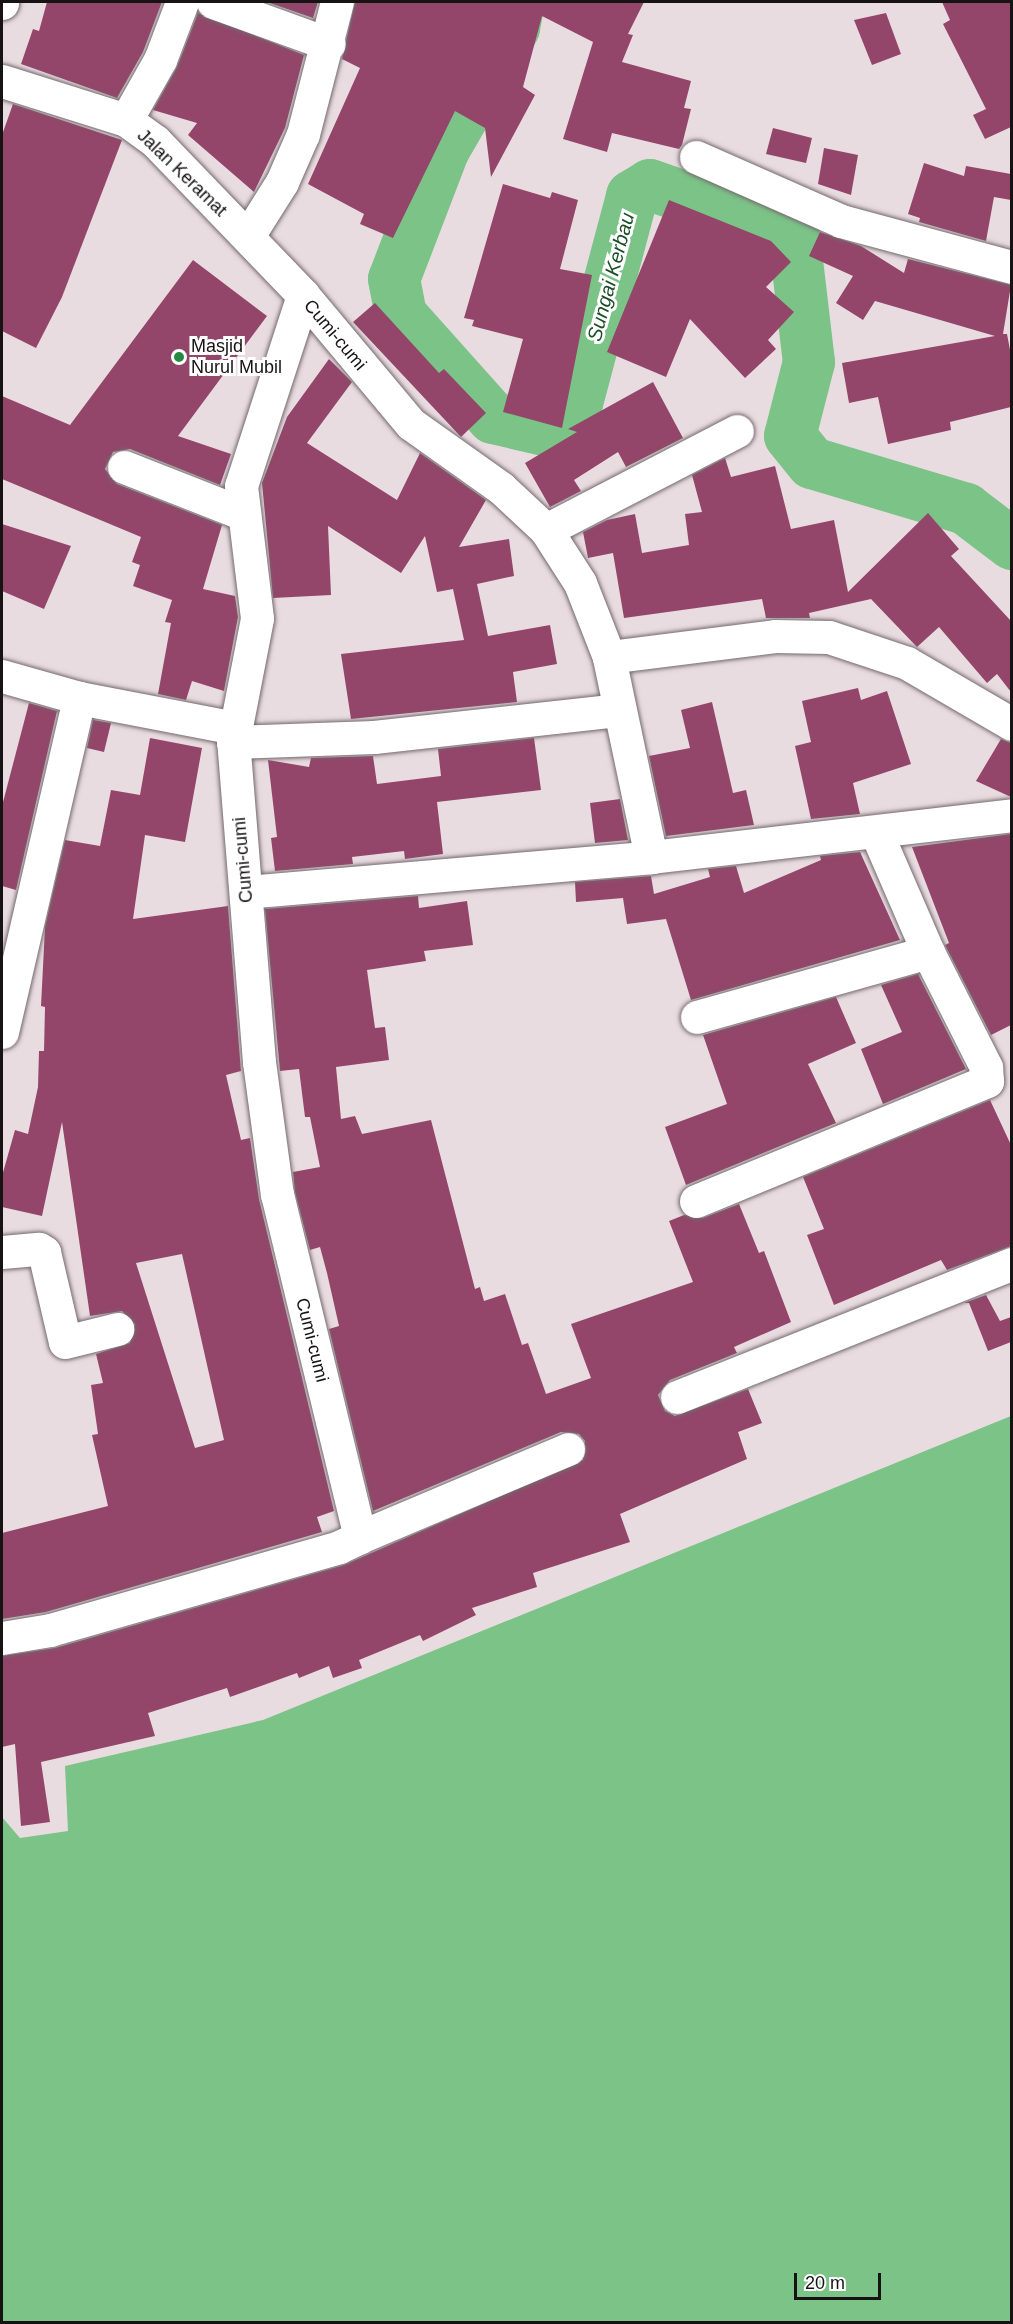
<!DOCTYPE html>
<html>
<head>
<meta charset="utf-8">
<style>
  body { margin:0 }
  #map { position:relative; width:1013px; height:2324px; overflow:hidden; background:#e9dce1; font-family:Arial,sans-serif }
  div>[style] { position:absolute }
  [style*='--x'] { left:calc(var(--x)*1px); top:calc(var(--y)*1px); width:calc(var(--w)*1px); rotate:calc(var(--a)*1deg) }
  .water>* { inset:0; background:#7cc388 }
  .river>* { height:52px; margin:-26px; padding:0 26px; transform-origin:26px; border-radius:26px; background:#7cc388 }
  .building>* { inset:0; background:#93466a }
  .roads { filter:drop-shadow(0 0 2px #74696d) drop-shadow(0 0 2px #74696d) }
  .minor>* { height:33px; margin:-16.5px; padding:0 16.5px; transform-origin:16.5px; border-radius:16.5px; background:#fff }
  .dots>* { width:16px; height:16px; translate:-50% -50%; box-sizing:border-box; border:3px solid #fff; border-radius:50% }
  span { translate:-50% -50%; white-space:nowrap; text-align:center; line-height:1.15; -webkit-text-stroke:6px #fff; paint-order:stroke }
  .street-label { font-size:18px; color:#171314 }
  .poi-label { font-size:18px; color:#171314 }
  .left { translate:0 -50%; text-align:left }
  .water-label { font-size:20px; color:#1b4e27; font-style:italic }
  .frame { position:absolute; inset:0; border:3px solid #171314; pointer-events:none }
  .scale { position:absolute; left:794px; top:2273px; width:87px; height:27px; box-sizing:border-box; border:3px solid #171314; border-top:0; padding-left:8px; font-size:18px; line-height:21px; white-space:nowrap; color:#171314; -webkit-text-stroke:4px #fff; paint-order:stroke }
</style>
</head>
<body>
<div id="map">
  <div class="water">
    <i style="clip-path:polygon(1011px 1416px,1011px 2322px,2px 2322px,2px 1817px,20px 1838px,68px 1831px,65px 1766px,263px 1720px)"></i>
  </div>
  <div class="river">
    <i style="--x:519;--y:2;--w:26;--a:101"></i>
    <i style="--x:514;--y:28;--w:140;--a:120"></i>
    <i style="--x:444;--y:149;--w:139;--a:111"></i>
    <i style="--x:394;--y:279;--w:37;--a:79"></i>
    <i style="--x:401;--y:315;--w:138;--a:48.2"></i>
    <i style="--x:493;--y:418;--w:67;--a:13"></i>
    <i style="--x:558;--y:433;--w:32;--a:-55"></i>
    <i style="--x:576;--y:407;--w:218;--a:-75.1"></i>
    <i style="--x:632;--y:196;--w:21;--a:-31"></i>
    <i style="--x:650;--y:185;--w:152;--a:19.1"></i>
    <i style="--x:794;--y:235;--w:128;--a:83.3"></i>
    <i style="--x:809;--y:362;--w:76;--a:104.4"></i>
    <i style="--x:790;--y:436;--w:35;--a:51"></i>
    <i style="--x:812;--y:463;--w:161;--a:16.6"></i>
    <i style="--x:966;--y:509;--w:58;--a:37.3"></i>
  </div>
  <div class="building">
    <i style="clip-path:polygon(47px 2px,162px 2px,143px 52px,117px 98px,21px 64px,33px 29px,39px 31px)"></i>
    <i style="clip-path:polygon(267px 2px,318px 2px,313px 18px)"></i>
    <i style="clip-path:polygon(355px 2px,644px 2px,628px 34px,633px 35px,622px 62px,691px 81px,684px 108px,691px 109px,682px 145px,679px 149px,612px 133px,607px 152px,563px 139px,593px 42px,542px 16px,523px 87px,535px 95px,491px 177px,485px 128px,455px 111px,393px 238px,360px 224px,364px 214px,308px 184px,360px 68px,342px 59px)"></i>
    <i style="clip-path:polygon(942px 2px,1011px 2px,1011px 127px,985px 139px,973px 115px,986px 109px,943px 24px,950px 20px)"></i>
    <i style="clip-path:polygon(198px 13px,304px 55px,285px 128px,254px 192px,188px 135px,197px 123px,153px 110px,177px 67px)"></i>
    <i style="clip-path:polygon(886px 13px,901px 54px,872px 65px,854px 20px)"></i>
    <i style="clip-path:polygon(13px 104px,122px 140px,62px 297px,36px 348px,2px 331px,2px 135px)"></i>
    <i style="clip-path:polygon(773px 128px,812px 138px,806px 163px,766px 154px)"></i>
    <i style="clip-path:polygon(824px 148px,858px 155px,851px 195px,818px 184px)"></i>
    <i style="clip-path:polygon(924px 163px,964px 176px,966px 166px,1011px 174px,1011px 200px,994px 197px,986px 241px,919px 222px,920px 218px,908px 214px)"></i>
    <i style="clip-path:polygon(503px 184px,550px 198px,552px 192px,578px 200px,560px 269px,592px 275px,562px 428px,503px 412px,523px 339px,472px 326px,474px 320px,464px 318px)"></i>
    <i style="clip-path:polygon(669px 200px,771px 241px,791px 262px,766px 287px,794px 312px,768px 340px,776px 349px,745px 378px,690px 319px,666px 377px,607px 352px)"></i>
    <i style="clip-path:polygon(820px 232px,861px 246px,904px 273px,908px 259px,1011px 285px,1003px 334px,1007px 334px,1011px 355px,1011px 407px,950px 422px,951px 430px,888px 444px,878px 397px,849px 403px,842px 363px,995px 336px,875px 301px,863px 320px,836px 303px,853px 276px,809px 256px)"></i>
    <i style="clip-path:polygon(193px 260px,267px 316px,178px 436px,231px 454px,220px 485px,130px 449px,113px 452px,105px 469px,117px 484px,222px 525px,203px 589px,235px 596px,238px 617px,224px 691px,192px 681px,186px 700px,158px 694px,171px 623px,165px 622px,172px 600px,133px 586px,140px 565px,132px 562px,141px 537px,2px 479px,2px 396px,70px 425px)"></i>
    <i style="clip-path:polygon(375px 303px,439px 373px,444px 369px,486px 413px,461px 437px,353px 322px)"></i>
    <i style="clip-path:polygon(329px 359px,352px 382px,307px 443px,397px 500px,420px 453px,486px 500px,459px 547px,509px 539px,514px 576px,477px 584px,488px 636px,550px 625px,557px 664px,513px 672px,517px 702px,351px 719px,341px 654px,464px 640px,453px 589px,437px 592px,425px 536px,401px 573px,328px 526px,331px 595px,273px 598px,262px 483px,287px 417px)"></i>
    <i style="clip-path:polygon(653px 382px,683px 438px,626px 467px,618px 452px,574px 480px,581px 491px,550px 507px,525px 463px,577px 432px,568px 429px)"></i>
    <i style="clip-path:polygon(725px 458px,731px 477px,775px 466px,791px 529px,834px 520px,848px 592px,928px 513px,959px 549px,951px 556px,1011px 621px,1011px 692px,997px 674px,987px 683px,939px 627px,917px 647px,871px 599px,809px 613px,810px 618px,766px 618px,762px 599px,624px 618px,613px 553px,588px 558px,583px 532px,607px 520px,635px 514px,642px 553px,689px 545px,685px 514px,702px 512px,692px 475px)"></i>
    <i style="clip-path:polygon(2px 524px,71px 546px,44px 609px,2px 591px)"></i>
    <i style="clip-path:polygon(858px 688px,861px 700px,887px 691px,911px 764px,853px 783px,860px 814px,811px 819px,795px 746px,811px 742px,802px 701px)"></i>
    <i style="clip-path:polygon(712px 702px,733px 793px,746px 790px,754px 825px,666px 836px,649px 756px,690px 748px,681px 710px)"></i>
    <i style="clip-path:polygon(29px 703px,57px 711px,16px 890px,2px 886px,2px 806px)"></i>
    <i style="clip-path:polygon(93px 720px,111px 723px,104px 752px,87px 748px)"></i>
    <i style="clip-path:polygon(evenodd,150px 738px,202px 748px,185px 842px,145px 835px,133px 919px,228px 906px,241px 1071px,226px 1075px,241px 1140px,250px 1138px,259px 1199px,334px 1511px,317px 1517px,322px 1532px,46px 1612px,2px 1619px,2px 1533px,108px 1506px,92px 1435px,98px 1434px,91px 1385px,103px 1383px,96px 1354px,130px 1343px,135px 1324px,122px 1311px,90px 1316px,62px 1122px,42px 1216px,2px 1207px,2px 1176px,15px 1130px,28px 1134px,38px 1087px,39px 1051px,44px 1051px,45px 1007px,41px 1006px,45px 927px,65px 840px,100px 846px,111px 790px,140px 795px,150px 738px,182px 1254px,224px 1440px,195px 1448px,136px 1263px,182px 1254px)"></i>
    <i style="clip-path:polygon(534px 738px,541px 790px,437px 802px,443px 854px,405px 859px,404px 851px,352px 857px,353px 864px,275px 871px,271px 838px,277px 837px,268px 760px,309px 767px,311px 758px,373px 756px,377px 784px,441px 776px,438px 749px)"></i>
    <i style="clip-path:polygon(1001px 739px,1011px 743px,1011px 797px,976px 781px)"></i>
    <i style="clip-path:polygon(620px 799px,628px 840px,595px 843px,590px 803px)"></i>
    <i style="clip-path:polygon(1011px 834px,1011px 1025px,991px 1035px,945px 945px,949px 943px,912px 847px)"></i>
    <i style="clip-path:polygon(860px 852px,900px 940px,691px 1000px,666px 919px,627px 924px,623px 898px,576px 902px,575px 882px,651px 876px,654px 894px,710px 877px,708px 869px,736px 866px,744px 893px,821px 860px,820px 856px)"></i>
    <i style="clip-path:polygon(418px 896px,419px 908px,467px 901px,473px 945px,424px 951px,426px 961px,367px 970px,375px 1028px,385px 1027px,389px 1060px,336px 1067px,341px 1119px,355px 1116px,362px 1134px,431px 1120px,475px 1289px,480px 1287px,484px 1301px,505px 1294px,522px 1345px,528px 1343px,546px 1394px,591px 1378px,571px 1324px,693px 1282px,669px 1221px,684px 1215px,703px 1218px,739px 1204px,759px 1253px,764px 1251px,791px 1322px,734px 1347px,737px 1353px,670px 1380px,658px 1395px,665px 1411px,675px 1416px,748px 1389px,762px 1423px,738px 1432px,747px 1459px,620px 1514px,630px 1542px,533px 1573px,537px 1587px,472px 1608px,476px 1615px,423px 1641px,420px 1635px,359px 1660px,362px 1668px,333px 1678px,329px 1666px,299px 1678px,297px 1673px,230px 1697px,227px 1688px,148px 1713px,155px 1736px,41px 1762px,50px 1822px,21px 1826px,15px 1744px,2px 1747px,2px 1656px,55px 1648px,344px 1565px,583px 1460px,585px 1441px,579px 1434px,561px 1432px,373px 1511px,329px 1329px,339px 1326px,327px 1273px,320px 1247px,310px 1250px,295px 1192px,293px 1172px,320px 1167px,310px 1117px,305px 1117px,299px 1069px,280px 1071px,265px 909px)"></i>
    <i style="clip-path:polygon(918px 974px,966px 1069px,883px 1104px,861px 1049px,902px 1032px,881px 985px)"></i>
    <i style="clip-path:polygon(836px 997px,856px 1043px,808px 1064px,836px 1123px,686px 1185px,665px 1127px,727px 1104px,703px 1035px)"></i>
    <i style="clip-path:polygon(990px 1100px,1011px 1145px,1011px 1246px,947px 1270px,941px 1260px,834px 1305px,807px 1235px,824px 1229px,803px 1177px)"></i>
    <i style="clip-path:polygon(986px 1295px,1000px 1321px,1011px 1317px,1011px 1342px,988px 1351px,969px 1303px,964px 1303px)"></i>
  </div>
  <div class="roads">
    <div class="minor">
      <i style="--x:213;--y:2;--w:123;--a:19.9"></i>
      <i style="--x:2;--y:3;--w:1;--a:-90"></i>
      <i style="--x:2;--y:81;--w:130;--a:17.5"></i>
      <i style="--x:126;--y:120;--w:36;--a:36"></i>
      <i style="--x:155;--y:141;--w:214;--a:46.1"></i>
      <i style="--x:126;--y:120;--w:69;--a:-60.5"></i>
      <i style="--x:160;--y:60;--w:62;--a:-69.2"></i>
      <i style="--x:696;--y:157;--w:158;--a:23.8"></i>
      <i style="--x:841;--y:221;--w:177;--a:15.1"></i>
      <i style="--x:248;--y:236;--w:64;--a:-57.8"></i>
      <i style="--x:282;--y:182;--w:52;--a:-66.4"></i>
      <i style="--x:303;--y:134;--w:136;--a:-75.6"></i>
      <i style="--x:124;--y:467;--w:129;--a:21.4"></i>
      <i style="--x:546;--y:530;--w:215;--a:-27.4"></i>
      <i style="--x:2;--y:676;--w:80;--a:15.9"></i>
      <i style="--x:79;--y:698;--w:159;--a:10.9"></i>
      <i style="--x:233;--y:742;--w:141;--a:-2"></i>
      <i style="--x:374;--y:737;--w:247;--a:-6.3"></i>
      <i style="--x:651;--y:857;--w:363;--a:-6.6"></i>
      <i style="--x:246;--y:892;--w:407;--a:-4.9"></i>
      <i style="--x:651;--y:857;--w:204;--a:-101.9"></i>
      <i style="--x:609;--y:657;--w:167;--a:-7.2"></i>
      <i style="--x:775;--y:636;--w:54;--a:1.1"></i>
      <i style="--x:829;--y:637;--w:82;--a:18.4"></i>
      <i style="--x:907;--y:663;--w:121;--a:30.2"></i>
      <i style="--x:697;--y:1017;--w:240;--a:-15.7"></i>
      <i style="--x:2;--y:1032;--w:343;--a:-77"></i>
      <i style="--x:696;--y:1201;--w:315;--a:-22.4"></i>
      <i style="--x:987;--y:1081;--w:14;--a:-94"></i>
      <i style="--x:986;--y:1067;--w:129;--a:-116.8"></i>
      <i style="--x:928;--y:952;--w:129;--a:-113.4"></i>
      <i style="--x:2;--y:1252;--w:37;--a:-5"></i>
      <i style="--x:39;--y:1249;--w:6;--a:31"></i>
      <i style="--x:44;--y:1252;--w:92;--a:76.9"></i>
      <i style="--x:65;--y:1342;--w:54;--a:-14"></i>
      <i style="--x:677;--y:1397;--w:360;--a:-21.7"></i>
      <i style="--x:360;--y:1537;--w:226;--a:-22.9"></i>
      <i style="--x:2;--y:1638;--w:49;--a:-9.5"></i>
      <i style="--x:50;--y:1630;--w:301;--a:-16"></i>
      <i style="--x:339;--y:1547;--w:23;--a:-25"></i>
      <i style="--x:360;--y:1537;--w:352;--a:-103.6"></i>
      <i style="--x:277;--y:1195;--w:134;--a:-97.7"></i>
      <i style="--x:259;--y:1062;--w:321;--a:-94.6"></i>
      <i style="--x:233;--y:742;--w:126;--a:-79"></i>
      <i style="--x:257;--y:618;--w:133;--a:-96.9"></i>
      <i style="--x:241;--y:486;--w:201;--a:-72"></i>
      <i style="--x:303;--y:295;--w:168;--a:50.1"></i>
      <i style="--x:411;--y:424;--w:110;--a:35.4"></i>
      <i style="--x:501;--y:488;--w:62;--a:43"></i>
      <i style="--x:546;--y:530;--w:63;--a:57.3"></i>
      <i style="--x:580;--y:583;--w:79;--a:68.6"></i>
    </div>
  </div>
  <div class="dots">
    <i style="left:179px;top:357px;background:#258b41"></i>
  </div>
  <div class="street-label">
    <span style="left:182px;top:173px;rotate:44deg">Jalan Keramat</span>
    <span style="left:335px;top:335px;rotate:50deg">Cumi-cumi</span>
    <span style="left:243px;top:860px;rotate:-95deg">Cumi-cumi</span>
    <span style="left:312px;top:1340px;rotate:76deg">Cumi-cumi</span>
  </div>
  <div class="poi-label">
    <span class="left" style="left:191px;top:357px">Masjid<br>Nurul Mubil</span>
  </div>
  <div class="water-label">
    <span style="left:611px;top:277px;rotate:-75deg">Sungai Kerbau</span>
  </div>
  <div class="frame"></div>
  <div class="scale">20 m</div>
</div>
</body>
</html>
